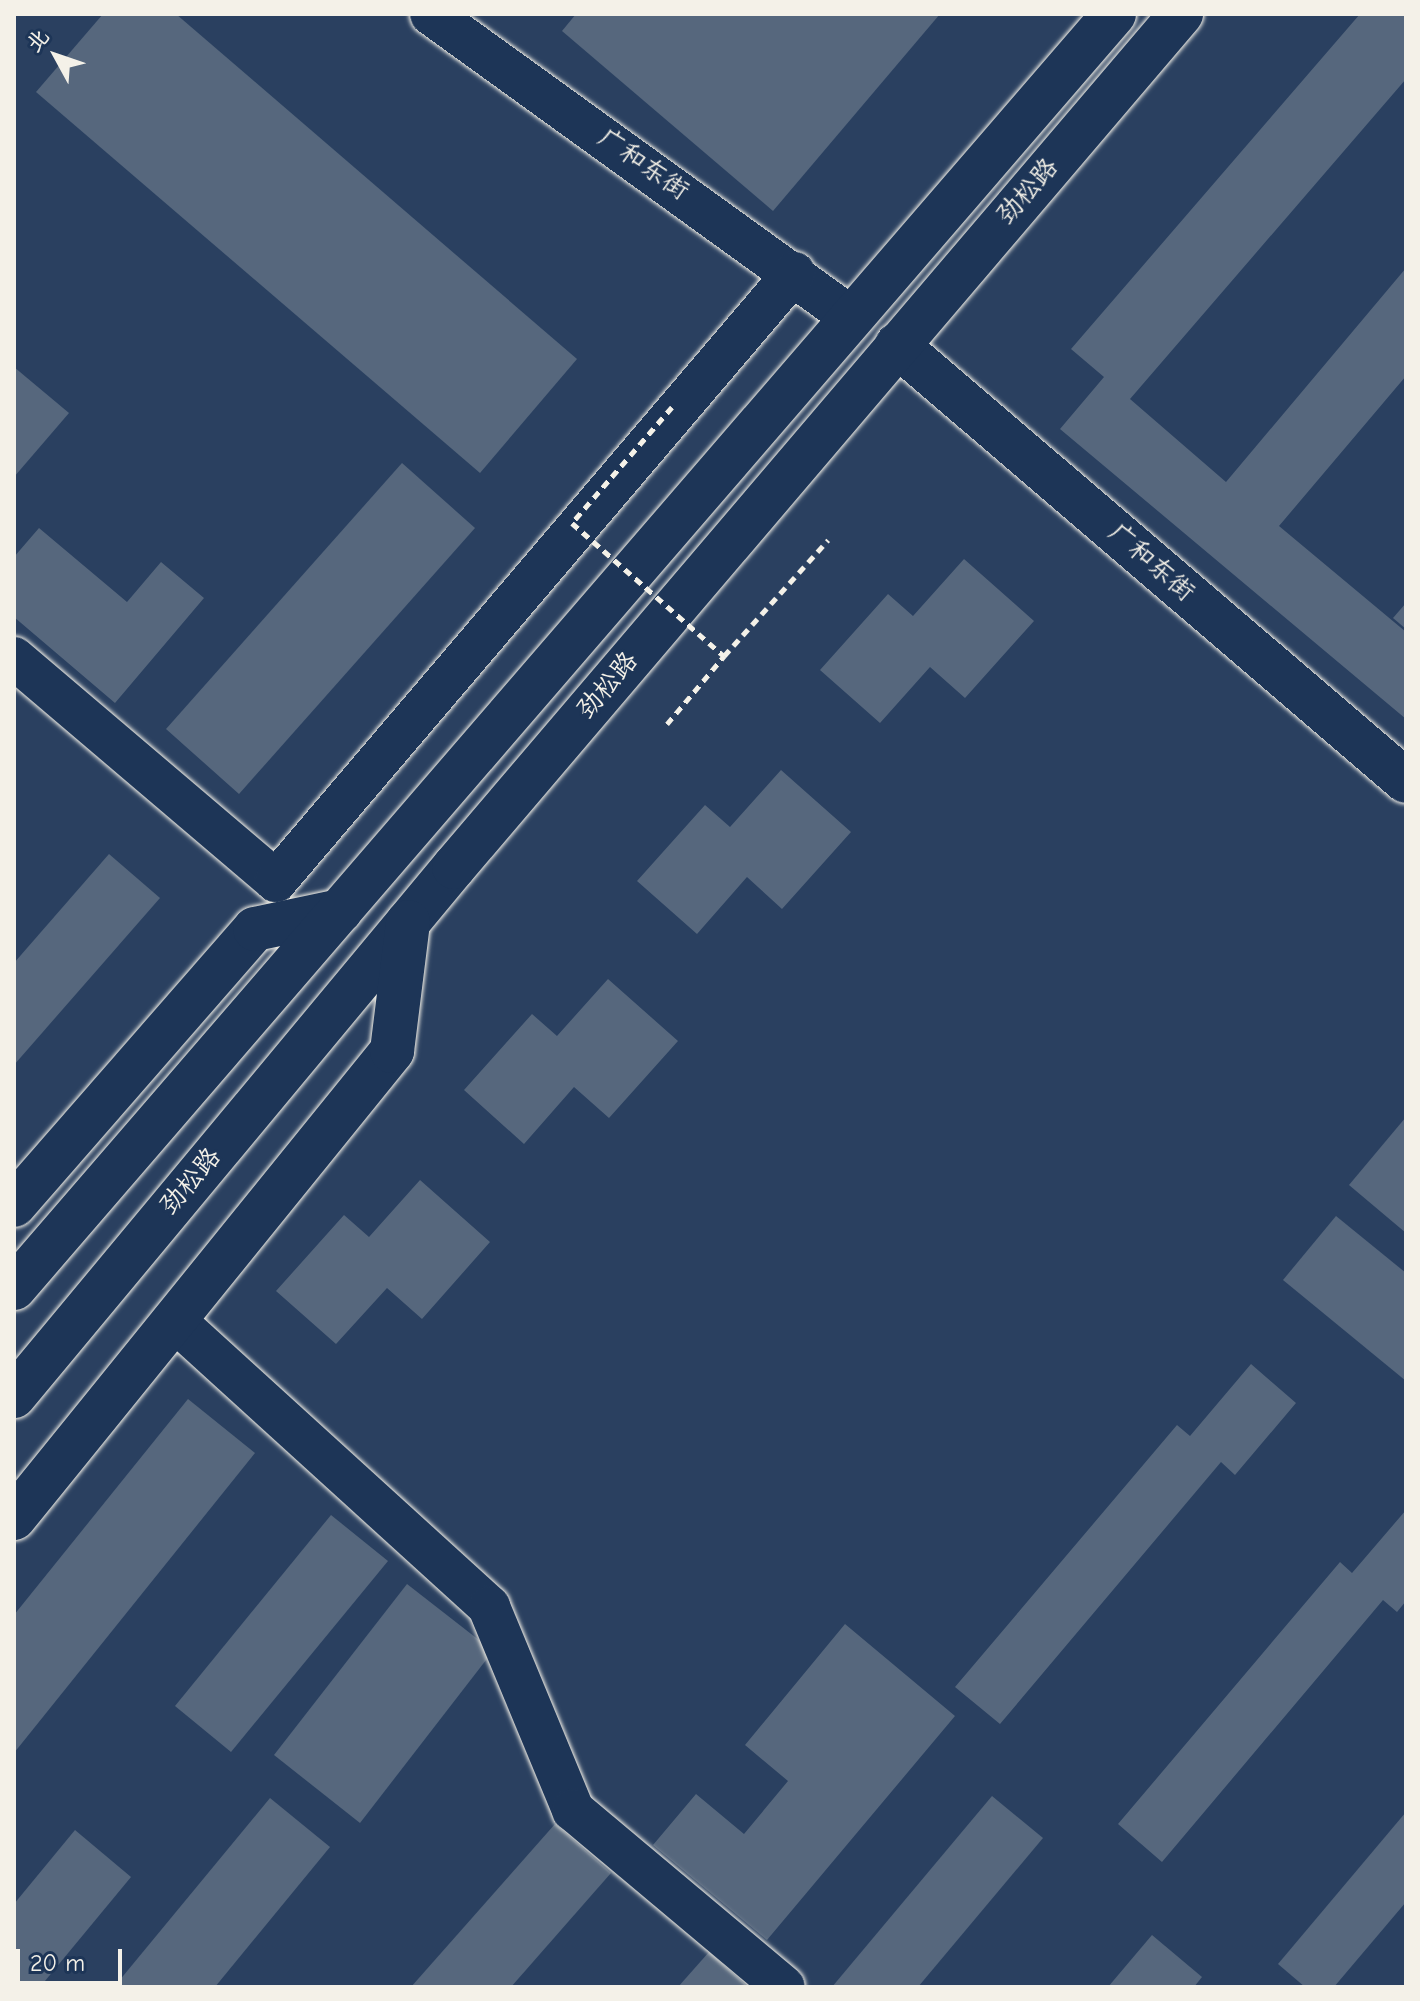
<!DOCTYPE html>
<html>
<head>
<meta charset="utf-8">
<style>
  body { margin:0 }
  #map { position:relative; width:1420px; height:2001px; overflow:hidden; background:#2a4060; font-family:"Comic Neue","LXGW WenKai TC",sans-serif }
  div>[style] { position:absolute }
  [style*='--x'] { left:calc(var(--x)*1px); top:calc(var(--y)*1px); width:calc(var(--w)*1px); rotate:calc(var(--a)*1deg) }
  .building>* { inset:0; background:#56677d }
  .path>* { height:5px; margin-top:-2.5px; transform-origin:0; background:repeating-linear-gradient(90deg,#f4f1e8 0 8px,transparent 0 14px) }
  .roads { filter:drop-shadow(0 0 2px #f4f1e8) drop-shadow(0 0 2px #f4f1e8) }
  .street>* { height:42px; margin:-21px; padding:0 21px; transform-origin:21px; border-radius:21px; background:#1d3557 }
  .secondary>* { height:44px; margin:-22px; padding:0 22px; transform-origin:22px; border-radius:22px; background:#1d3557 }
  .path-bridge>* { height:5px; margin-top:-2.5px; transform-origin:0; background:repeating-linear-gradient(90deg,#f4f1e8 0 8px,transparent 0 14px) }
  span { translate:-50% -50%; white-space:nowrap; text-align:center; line-height:1.15; -webkit-text-stroke:6px #1d3557; paint-order:stroke }
  .street-label { font-size:26px; color:#f4f1e8 }
  .frame { position:absolute; inset:0; border:16px solid #f4f1e8; pointer-events:none }
  .north { position:absolute; left:16px; top:16px; width:80px; height:80px; -webkit-text-stroke:6px #1d3557; paint-order:stroke; rotate:310deg; font-size:22px; font-weight:700; line-height:32px; text-align:center; color:#f4f1e8 }
  .north::after { content:''; display:block; margin:auto; width:28px; height:36px; background:#f4f1e8; clip-path:polygon(50% 0,100% 100%,50% 72%,0 100%) }
  .scale { position:absolute; left:16px; top:1949px; width:106px; height:36px; box-sizing:border-box; border:4px solid #f4f1e8; border-top:0; padding-left:10px; font-size:24px; line-height:28px; white-space:nowrap; color:#f4f1e8; -webkit-text-stroke:6px #1d3557; paint-order:stroke }
</style>
</head>
<body>
<div id="map">
  <div class="building">
    <i style="clip-path:polygon(103px 14px,176px 14px,577px 359px,480px 473px,36px 92px)"></i>
    <i style="clip-path:polygon(576px 14px,940px 14px,773px 211px,562px 31px)"></i>
    <i style="clip-path:polygon(1360px 14px,1406px 14px,1406px 79px,1130px 399px,1226px 482px,1406px 268px,1406px 376px,1279px 526px,1406px 632px,1406px 719px,1060px 429px,1104px 377px,1071px 349px)"></i>
    <i style="clip-path:polygon(14px 367px,69px 413px,14px 477px)"></i>
    <i style="clip-path:polygon(402px 463px,475px 528px,239px 794px,166px 729px)"></i>
    <i style="clip-path:polygon(39px 528px,127px 602px,161px 562px,204px 598px,115px 703px,14px 617px,14px 557px)"></i>
    <i style="clip-path:polygon(964px 559px,1034px 621px,965px 698px,930px 667px,880px 723px,820px 670px,888px 594px,913px 616px)"></i>
    <i style="clip-path:polygon(1406px 603px,1406px 629px,1393px 618px)"></i>
    <i style="clip-path:polygon(781px 770px,851px 832px,782px 909px,747px 877px,697px 934px,637px 881px,705px 805px,730px 827px)"></i>
    <i style="clip-path:polygon(109px 854px,160px 898px,14px 1065px,14px 963px)"></i>
    <i style="clip-path:polygon(608px 979px,678px 1041px,609px 1118px,574px 1087px,524px 1144px,464px 1090px,532px 1014px,557px 1036px)"></i>
    <i style="clip-path:polygon(1406px 1117px,1406px 1233px,1349px 1185px)"></i>
    <i style="clip-path:polygon(420px 1180px,490px 1242px,422px 1319px,387px 1288px,336px 1344px,276px 1291px,344px 1215px,369px 1237px)"></i>
    <i style="clip-path:polygon(1336px 1216px,1406px 1273px,1406px 1381px,1283px 1280px)"></i>
    <i style="clip-path:polygon(1251px 1364px,1296px 1403px,1235px 1475px,1221px 1462px,1000px 1724px,955px 1687px,1177px 1425px,1190px 1436px)"></i>
    <i style="clip-path:polygon(188px 1399px,255px 1453px,14px 1753px,14px 1615px)"></i>
    <i style="clip-path:polygon(1406px 1510px,1406px 1601px,1397px 1612px,1383px 1600px,1162px 1862px,1118px 1824px,1340px 1562px,1352px 1573px)"></i>
    <i style="clip-path:polygon(331px 1515px,388px 1561px,231px 1752px,175px 1706px)"></i>
    <i style="clip-path:polygon(407px 1584px,493px 1651px,360px 1823px,274px 1755px)"></i>
    <i style="clip-path:polygon(845px 1624px,955px 1716px,767px 1940px,653px 1845px,696px 1794px,744px 1834px,788px 1781px,745px 1745px)"></i>
    <i style="clip-path:polygon(992px 1796px,1043px 1838px,918px 1987px,832px 1987px)"></i>
    <i style="clip-path:polygon(270px 1798px,330px 1847px,215px 1987px,114px 1987px)"></i>
    <i style="clip-path:polygon(1406px 1812px,1406px 1902px,1334px 1987px,1305px 1987px,1278px 1964px)"></i>
    <i style="clip-path:polygon(555px 1824px,611px 1873px,511px 1987px,411px 1987px)"></i>
    <i style="clip-path:polygon(75px 1830px,131px 1877px,40px 1987px,14px 1987px,14px 1904px)"></i>
    <i style="clip-path:polygon(1152px 1935px,1202px 1977px,1194px 1987px,1108px 1987px)"></i>
    <i style="clip-path:polygon(709px 1952px,748px 1987px,678px 1987px)"></i>
  </div>
  <div class="path">
    <i style="--x:667;--y:724;--w:89;--a:-50"></i>
  </div>
  <div class="roads">
    <div class="street">
      <i style="--x:431;--y:14;--w:519;--a:35.83"></i>
      <i style="--x:14;--y:658;--w:344;--a:40.4"></i>
      <i style="--x:276;--y:881;--w:799;--a:-49.57"></i>
      <i style="--x:174;--y:1320;--w:426;--a:42.3"></i>
      <i style="--x:489;--y:1607;--w:220;--a:67.5"></i>
      <i style="--x:573;--y:1810;--w:275;--a:40"></i>
    </div>
    <div class="secondary">
      <i style="--x:897;--y:345;--w:670;--a:40.58"></i>
      <i style="--x:14;--y:1205;--w:366;--a:-48.9"></i>
      <i style="--x:255;--y:929;--w:87;--a:-12"></i>
      <i style="--x:14;--y:1288;--w:1683;--a:-49.19"></i>
      <i style="--x:14;--y:1396;--w:688;--a:-50.25"></i>
      <i style="--x:454;--y:867;--w:1121;--a:-49.56"></i>
      <i style="--x:14;--y:1518;--w:601;--a:-51.01"></i>
      <i style="--x:392;--y:1051;--w:130;--a:-82.9"></i>
    </div>
  </div>
  <div class="path-bridge">
    <i style="--x:672;--y:407;--w:153;--a:130.8"></i>
    <i style="--x:572;--y:523;--w:202;--a:41.2"></i>
    <i style="--x:724;--y:656;--w:156;--a:-48.1"></i>
  </div>
  <div class="street-label">
    <span style="left:643px;top:165px;rotate:35deg">广和东街</span>
    <span style="left:1028px;top:192px;rotate:-49deg">劲松路</span>
    <span style="left:1151px;top:563px;rotate:41deg">广和东街</span>
    <span style="left:608px;top:686px;rotate:-50deg">劲松路</span>
    <span style="left:191px;top:1182px;rotate:-50deg">劲松路</span>
  </div>
  <div class="frame"></div>
  <div class="north">北</div>
  <div class="scale">20 m</div>
</div>
</body>
</html>
